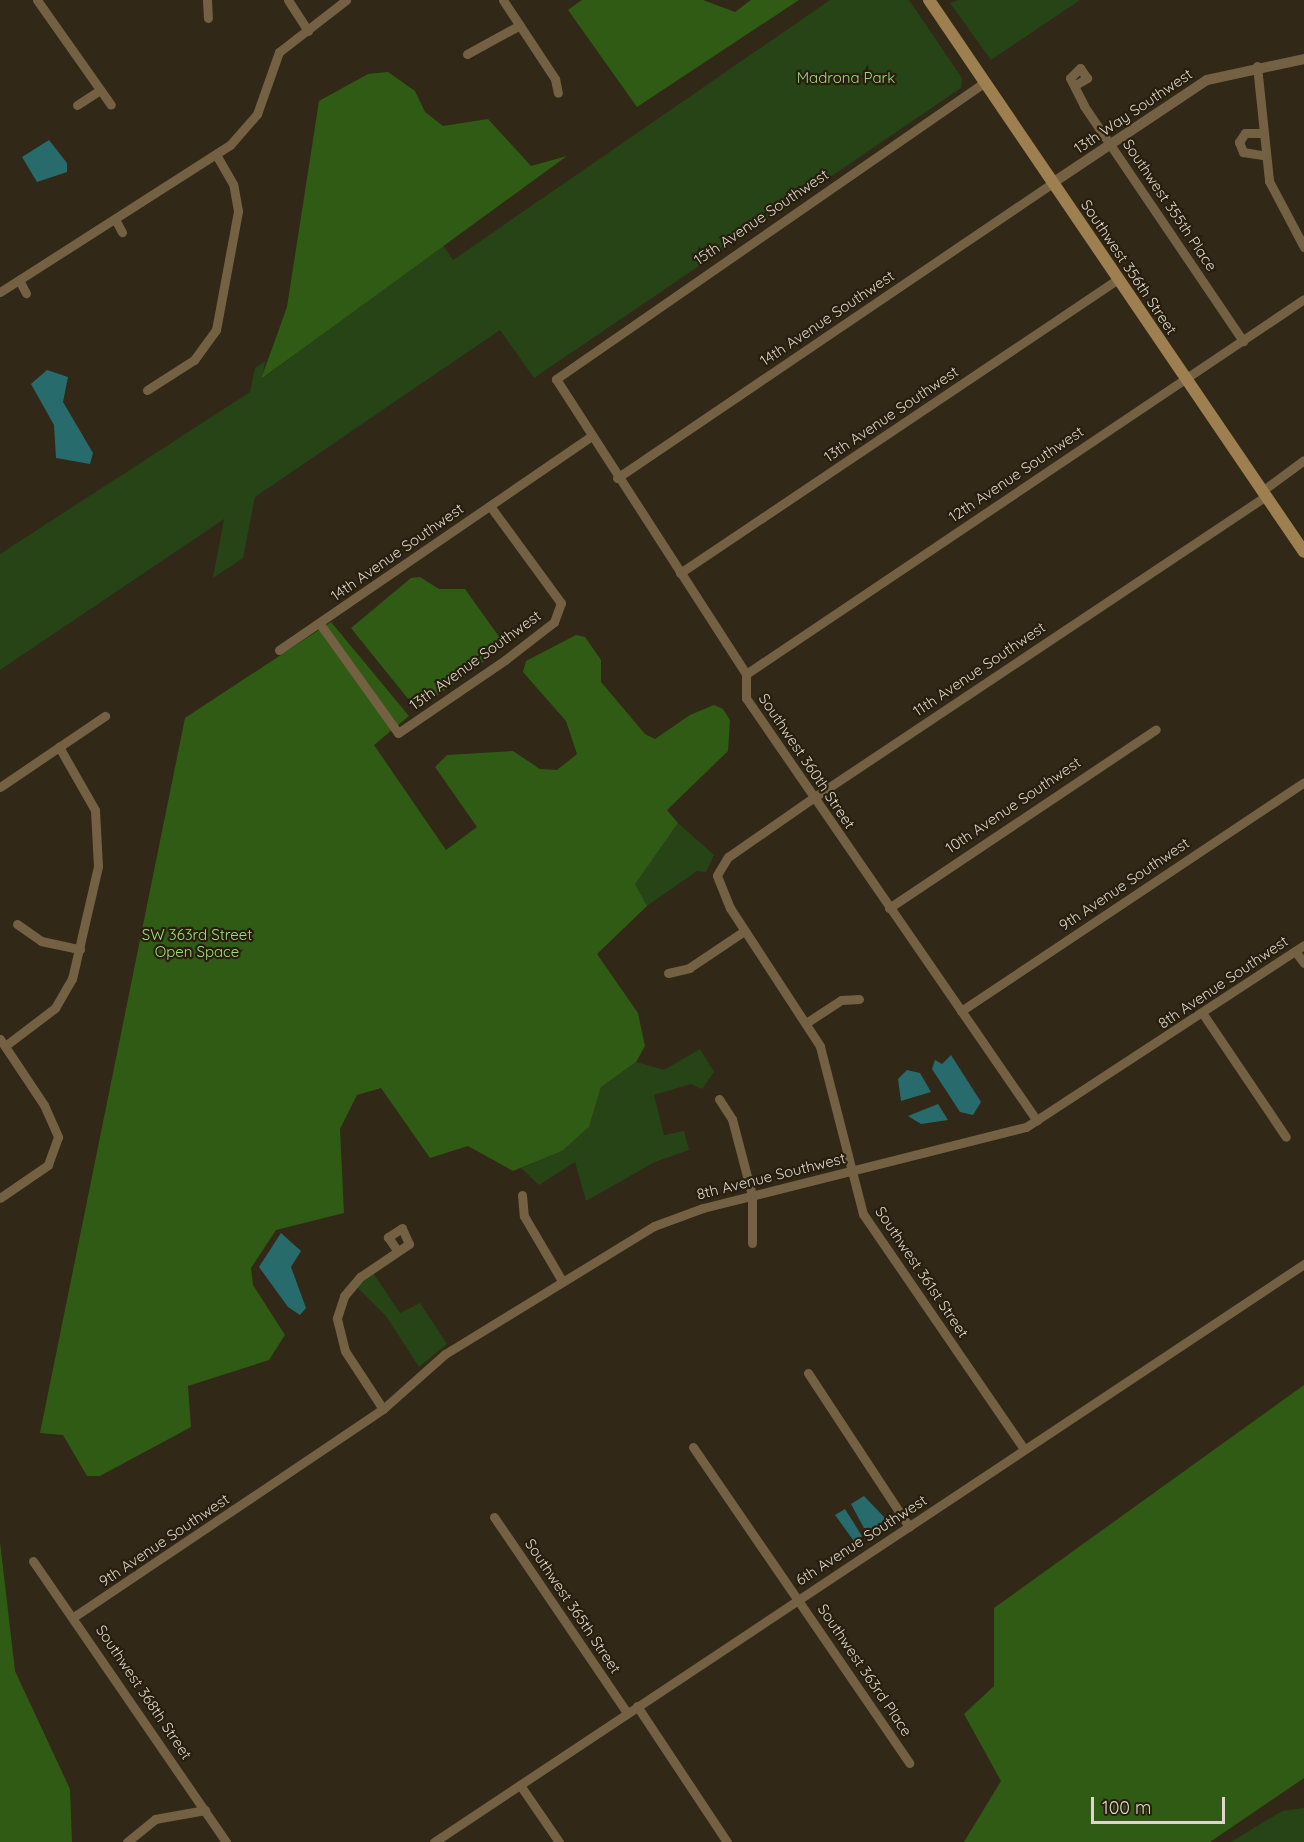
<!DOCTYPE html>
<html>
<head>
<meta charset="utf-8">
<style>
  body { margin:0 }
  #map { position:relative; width:1304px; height:1842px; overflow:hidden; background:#312817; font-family:Quicksand,sans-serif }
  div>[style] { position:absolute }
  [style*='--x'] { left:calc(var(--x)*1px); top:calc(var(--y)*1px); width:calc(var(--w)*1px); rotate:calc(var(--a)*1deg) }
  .green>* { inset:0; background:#264416 }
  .forest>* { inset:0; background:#305b14 }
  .water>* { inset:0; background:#286b6d }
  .minor>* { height:9px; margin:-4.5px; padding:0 4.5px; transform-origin:4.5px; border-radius:4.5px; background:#746143 }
  .tertiary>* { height:10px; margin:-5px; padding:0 5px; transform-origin:5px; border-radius:5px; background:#746143 }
  .secondary>* { height:12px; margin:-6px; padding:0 6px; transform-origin:6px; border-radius:6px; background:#9e7f4f }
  span { translate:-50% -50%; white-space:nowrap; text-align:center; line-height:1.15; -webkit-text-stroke:4.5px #271e0e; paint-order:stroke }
  .park-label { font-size:15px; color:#9edd7f }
  .street-label { font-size:15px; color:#dcd6cb }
  .scale { position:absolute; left:1091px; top:1797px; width:134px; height:27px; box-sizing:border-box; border:3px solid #dcd6cb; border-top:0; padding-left:8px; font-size:18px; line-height:21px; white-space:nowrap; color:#dcd6cb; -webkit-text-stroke:4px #271e0e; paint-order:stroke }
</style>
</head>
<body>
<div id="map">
  <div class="green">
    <i style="clip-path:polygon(830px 0,909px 0,962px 78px,961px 88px,534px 378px,500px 330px,255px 497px,243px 558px,213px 578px,224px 519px,0 670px,0 554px,250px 392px,255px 368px,265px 361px,262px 379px,442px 244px,453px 260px)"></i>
    <i style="clip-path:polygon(958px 0,1080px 0,991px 60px,950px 3px)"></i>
    <i style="clip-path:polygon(678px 823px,714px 855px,706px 872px,697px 871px,647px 906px,634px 884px)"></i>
    <i style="clip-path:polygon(700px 1049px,714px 1072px,702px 1089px,691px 1084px,654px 1095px,664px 1135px,684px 1131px,689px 1150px,655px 1162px,586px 1201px,575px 1162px,539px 1185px,521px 1168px,562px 1151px,589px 1127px,601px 1087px,636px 1062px,664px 1070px)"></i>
    <i style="clip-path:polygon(373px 1273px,400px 1313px,420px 1303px,447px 1344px,419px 1367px,386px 1316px,357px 1287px)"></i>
    <i style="clip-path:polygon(1304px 1808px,1304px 1842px,1231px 1842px,1282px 1811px)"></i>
  </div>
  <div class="forest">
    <i style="clip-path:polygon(582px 0,703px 0,735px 12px,751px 0,799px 0,637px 107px,568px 10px)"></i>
    <i style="clip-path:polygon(388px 72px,415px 91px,425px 112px,443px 126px,488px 119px,531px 166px,567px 156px,261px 379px,287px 307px,319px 101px,368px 74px)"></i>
    <i style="clip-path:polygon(420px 577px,439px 589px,465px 589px,500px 638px,498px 651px,417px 710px,351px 628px,411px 578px)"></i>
    <i style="clip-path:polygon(331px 622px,409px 716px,374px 745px,446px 850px,477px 827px,435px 767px,447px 755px,513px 751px,540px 769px,557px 770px,577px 754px,566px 721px,523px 672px,526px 661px,576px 635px,585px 637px,601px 660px,601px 682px,645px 734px,655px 739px,690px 715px,714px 705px,723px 709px,730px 720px,728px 751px,667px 810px,678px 823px,635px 884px,647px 906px,597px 954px,638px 1013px,645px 1046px,636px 1062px,601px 1087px,589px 1127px,562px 1151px,513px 1171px,468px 1146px,430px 1158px,381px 1088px,357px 1095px,340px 1129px,344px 1213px,276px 1230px,251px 1268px,253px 1285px,285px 1335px,269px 1360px,188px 1386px,191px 1427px,100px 1476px,87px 1476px,63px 1435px,40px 1433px,185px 718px)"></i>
    <i style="clip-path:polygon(1304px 1385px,1304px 1778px,1210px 1842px,964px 1842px,1001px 1781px,964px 1714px,994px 1686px,994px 1608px)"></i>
    <i style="clip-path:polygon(0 1542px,15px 1671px,70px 1789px,72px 1842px,0 1842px)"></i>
  </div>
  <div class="water">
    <i style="clip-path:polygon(49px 140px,67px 163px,67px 172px,37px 182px,22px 157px)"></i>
    <i style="clip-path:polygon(47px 370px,68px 377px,63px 402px,93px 453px,90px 464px,56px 458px,54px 425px,31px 384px)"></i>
    <i style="clip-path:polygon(951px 1055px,981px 1102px,973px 1115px,960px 1112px,932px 1069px,935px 1060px,942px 1064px)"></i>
    <i style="clip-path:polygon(907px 1070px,920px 1073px,931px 1092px,901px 1101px,898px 1079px)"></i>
    <i style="clip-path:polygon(938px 1104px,948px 1120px,921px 1124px,908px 1116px)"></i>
    <i style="clip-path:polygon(281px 1233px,301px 1251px,291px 1267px,306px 1308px,300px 1315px,288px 1307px,259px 1267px)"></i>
    <i style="clip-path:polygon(864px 1496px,885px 1518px,875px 1531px,864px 1528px,851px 1504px)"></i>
    <i style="clip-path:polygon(845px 1509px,862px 1536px,856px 1544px,835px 1515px)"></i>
  </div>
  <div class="minor">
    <i style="--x:37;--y:0;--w:128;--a:54.8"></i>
    <i style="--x:207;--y:0;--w:18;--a:87"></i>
    <i style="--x:288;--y:0;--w:37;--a:57"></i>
    <i style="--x:503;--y:0;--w:95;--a:56.6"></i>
    <i style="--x:555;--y:79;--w:14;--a:78"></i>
    <i style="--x:467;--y:54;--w:60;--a:-28.7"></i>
    <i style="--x:1257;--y:66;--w:116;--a:84"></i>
    <i style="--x:1269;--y:181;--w:75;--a:62.1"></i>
    <i style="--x:985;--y:82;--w:522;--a:145.3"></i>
    <i style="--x:556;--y:379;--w:351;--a:57.2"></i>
    <i style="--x:746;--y:674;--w:24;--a:90"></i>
    <i style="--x:746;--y:698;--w:513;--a:55.47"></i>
    <i style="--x:1077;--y:84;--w:12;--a:-31"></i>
    <i style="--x:1087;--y:78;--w:12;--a:-125"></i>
    <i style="--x:1080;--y:68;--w:14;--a:135"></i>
    <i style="--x:1070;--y:78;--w:31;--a:63"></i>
    <i style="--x:1084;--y:106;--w:284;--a:55.9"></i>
    <i style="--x:77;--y:105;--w:27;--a:-33"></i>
    <i style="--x:1262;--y:133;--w:17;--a:180"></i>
    <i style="--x:1245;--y:133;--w:11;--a:124"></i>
    <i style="--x:1239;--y:142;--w:11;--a:68"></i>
    <i style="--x:1243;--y:152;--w:20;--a:9"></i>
    <i style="--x:115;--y:219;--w:15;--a:62"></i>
    <i style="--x:19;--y:280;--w:15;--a:62"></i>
    <i style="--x:0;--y:292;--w:273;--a:-32.6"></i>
    <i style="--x:230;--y:145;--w:41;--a:-48.9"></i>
    <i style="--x:257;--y:114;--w:66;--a:-70.5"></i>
    <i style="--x:279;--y:52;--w:85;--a:-37.8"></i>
    <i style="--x:147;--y:390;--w:56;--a:-32.6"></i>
    <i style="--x:194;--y:360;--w:37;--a:-54"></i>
    <i style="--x:216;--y:330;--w:121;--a:-79.5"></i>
    <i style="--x:238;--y:211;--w:27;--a:-100"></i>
    <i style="--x:233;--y:184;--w:34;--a:-120"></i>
    <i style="--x:617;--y:478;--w:528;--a:-34.11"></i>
    <i style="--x:1262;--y:491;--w:52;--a:-36.4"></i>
    <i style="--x:680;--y:573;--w:528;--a:-33.87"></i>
    <i style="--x:320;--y:624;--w:134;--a:54.4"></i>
    <i style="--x:398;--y:733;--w:130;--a:-34.3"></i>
    <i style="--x:505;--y:660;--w:62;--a:-37.8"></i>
    <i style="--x:554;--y:622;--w:20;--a:-70"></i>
    <i style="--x:561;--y:603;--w:120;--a:-126.2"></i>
    <i style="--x:279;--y:650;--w:377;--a:-34.4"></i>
    <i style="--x:746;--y:674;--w:672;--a:-33.9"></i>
    <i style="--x:0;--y:787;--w:127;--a:-34.1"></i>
    <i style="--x:889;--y:908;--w:321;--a:-33.8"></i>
    <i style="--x:17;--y:924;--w:29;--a:35"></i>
    <i style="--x:41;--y:941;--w:40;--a:12"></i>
    <i style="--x:1295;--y:951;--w:15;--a:53"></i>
    <i style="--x:668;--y:973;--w:22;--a:-13"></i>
    <i style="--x:689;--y:968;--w:66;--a:-33.9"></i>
    <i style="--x:961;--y:1011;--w:412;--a:-33.7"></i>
    <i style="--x:1203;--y:1014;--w:148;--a:56"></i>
    <i style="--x:806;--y:1023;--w:42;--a:-33.3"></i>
    <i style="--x:841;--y:1000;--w:18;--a:-3"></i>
    <i style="--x:0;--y:1039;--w:79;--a:56.3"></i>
    <i style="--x:44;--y:1105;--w:35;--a:66"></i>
    <i style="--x:58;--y:1137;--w:30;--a:110"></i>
    <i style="--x:48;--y:1165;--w:58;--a:145.5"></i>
    <i style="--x:5;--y:1046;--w:63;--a:-37.2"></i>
    <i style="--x:55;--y:1008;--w:34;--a:-60"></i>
    <i style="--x:72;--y:979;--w:116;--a:-77"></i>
    <i style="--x:98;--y:866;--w:56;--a:-93.1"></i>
    <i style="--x:95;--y:810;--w:73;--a:-119.7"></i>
    <i style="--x:719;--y:1099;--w:24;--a:57"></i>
    <i style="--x:732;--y:1119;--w:79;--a:75.3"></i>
    <i style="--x:752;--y:1195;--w:48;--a:90"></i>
    <i style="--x:522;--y:1195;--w:21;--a:85"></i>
    <i style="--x:524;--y:1216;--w:73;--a:59.6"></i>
    <i style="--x:808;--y:1373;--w:184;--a:56.7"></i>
    <i style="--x:383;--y:1409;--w:69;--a:-123.2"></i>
    <i style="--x:345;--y:1351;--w:34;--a:-104"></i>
    <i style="--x:337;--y:1318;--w:23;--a:-72"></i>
    <i style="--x:344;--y:1296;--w:25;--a:-50"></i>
    <i style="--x:360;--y:1277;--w:59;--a:-34"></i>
    <i style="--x:409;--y:1244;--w:17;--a:-114"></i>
    <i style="--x:402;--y:1228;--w:17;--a:147"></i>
    <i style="--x:388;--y:1237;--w:14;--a:56"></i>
    <i style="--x:693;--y:1447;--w:383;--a:55.6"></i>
    <i style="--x:1024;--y:1449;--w:285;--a:-124.4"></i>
    <i style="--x:863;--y:1214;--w:173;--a:-104.4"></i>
    <i style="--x:820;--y:1046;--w:165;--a:-123.1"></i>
    <i style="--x:730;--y:908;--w:35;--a:-112"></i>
    <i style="--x:717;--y:875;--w:21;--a:-59"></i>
    <i style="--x:728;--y:857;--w:103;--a:-34.8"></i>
    <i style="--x:813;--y:798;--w:544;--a:-33.69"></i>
    <i style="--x:494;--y:1517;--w:237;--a:55.8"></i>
    <i style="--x:33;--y:1561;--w:341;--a:55.5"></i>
    <i style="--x:75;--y:1616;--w:371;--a:-33.9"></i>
    <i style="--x:383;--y:1409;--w:83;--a:-41.6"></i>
    <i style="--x:445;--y:1354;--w:245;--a:-31.5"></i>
    <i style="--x:654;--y:1226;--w:52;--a:-20.2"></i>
    <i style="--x:703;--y:1208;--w:333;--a:-14.1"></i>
    <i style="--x:1026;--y:1127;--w:332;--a:-33.2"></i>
    <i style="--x:637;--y:1706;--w:163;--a:56.5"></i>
    <i style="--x:520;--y:1785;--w:69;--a:55.6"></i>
    <i style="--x:127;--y:1842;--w:36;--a:-39"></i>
    <i style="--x:155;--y:1819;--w:51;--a:-10.2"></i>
    <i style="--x:434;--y:1842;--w:1045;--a:-33.6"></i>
  </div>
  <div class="tertiary">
    <i style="--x:1054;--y:182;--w:184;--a:-33.7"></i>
    <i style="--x:1207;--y:80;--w:99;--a:-12.2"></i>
  </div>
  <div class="secondary">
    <i style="--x:929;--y:0;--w:667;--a:55.81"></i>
  </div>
  <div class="park-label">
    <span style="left:846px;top:78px">Madrona Park</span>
    <span style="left:197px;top:943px">SW 363rd Street<br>Open Space</span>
  </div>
  <div class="street-label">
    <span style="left:1133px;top:111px;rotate:-34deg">13th Way Southwest</span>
    <span style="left:1170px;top:205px;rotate:56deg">Southwest 355th Place</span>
    <span style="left:761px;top:217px;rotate:-34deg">15th Avenue Southwest</span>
    <span style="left:1129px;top:267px;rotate:56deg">Southwest 356th Street</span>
    <span style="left:827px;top:318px;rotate:-34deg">14th Avenue Southwest</span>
    <span style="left:891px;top:414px;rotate:-34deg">13th Avenue Southwest</span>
    <span style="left:1016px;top:474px;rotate:-34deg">12th Avenue Southwest</span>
    <span style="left:397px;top:552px;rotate:-35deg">14th Avenue Southwest</span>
    <span style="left:475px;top:660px;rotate:-36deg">13th Avenue Southwest</span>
    <span style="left:979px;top:669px;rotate:-34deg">11th Avenue Southwest</span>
    <span style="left:807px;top:761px;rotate:56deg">Southwest 360th Street</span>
    <span style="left:1013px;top:805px;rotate:-34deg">10th Avenue Southwest</span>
    <span style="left:1124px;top:884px;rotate:-34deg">9th Avenue Southwest</span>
    <span style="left:1223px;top:982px;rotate:-34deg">8th Avenue Southwest</span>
    <span style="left:771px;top:1176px;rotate:-14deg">8th Avenue Southwest</span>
    <span style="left:922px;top:1272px;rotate:56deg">Southwest 361st Street</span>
    <span style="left:164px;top:1540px;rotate:-34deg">9th Avenue Southwest</span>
    <span style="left:861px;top:1540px;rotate:-33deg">6th Avenue Southwest</span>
    <span style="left:573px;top:1606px;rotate:56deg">Southwest 365th Street</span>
    <span style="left:865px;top:1670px;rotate:56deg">Southwest 363rd Place</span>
    <span style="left:144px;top:1692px;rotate:56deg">Southwest 368th Street</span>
  </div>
  <div class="scale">100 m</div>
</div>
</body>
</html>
